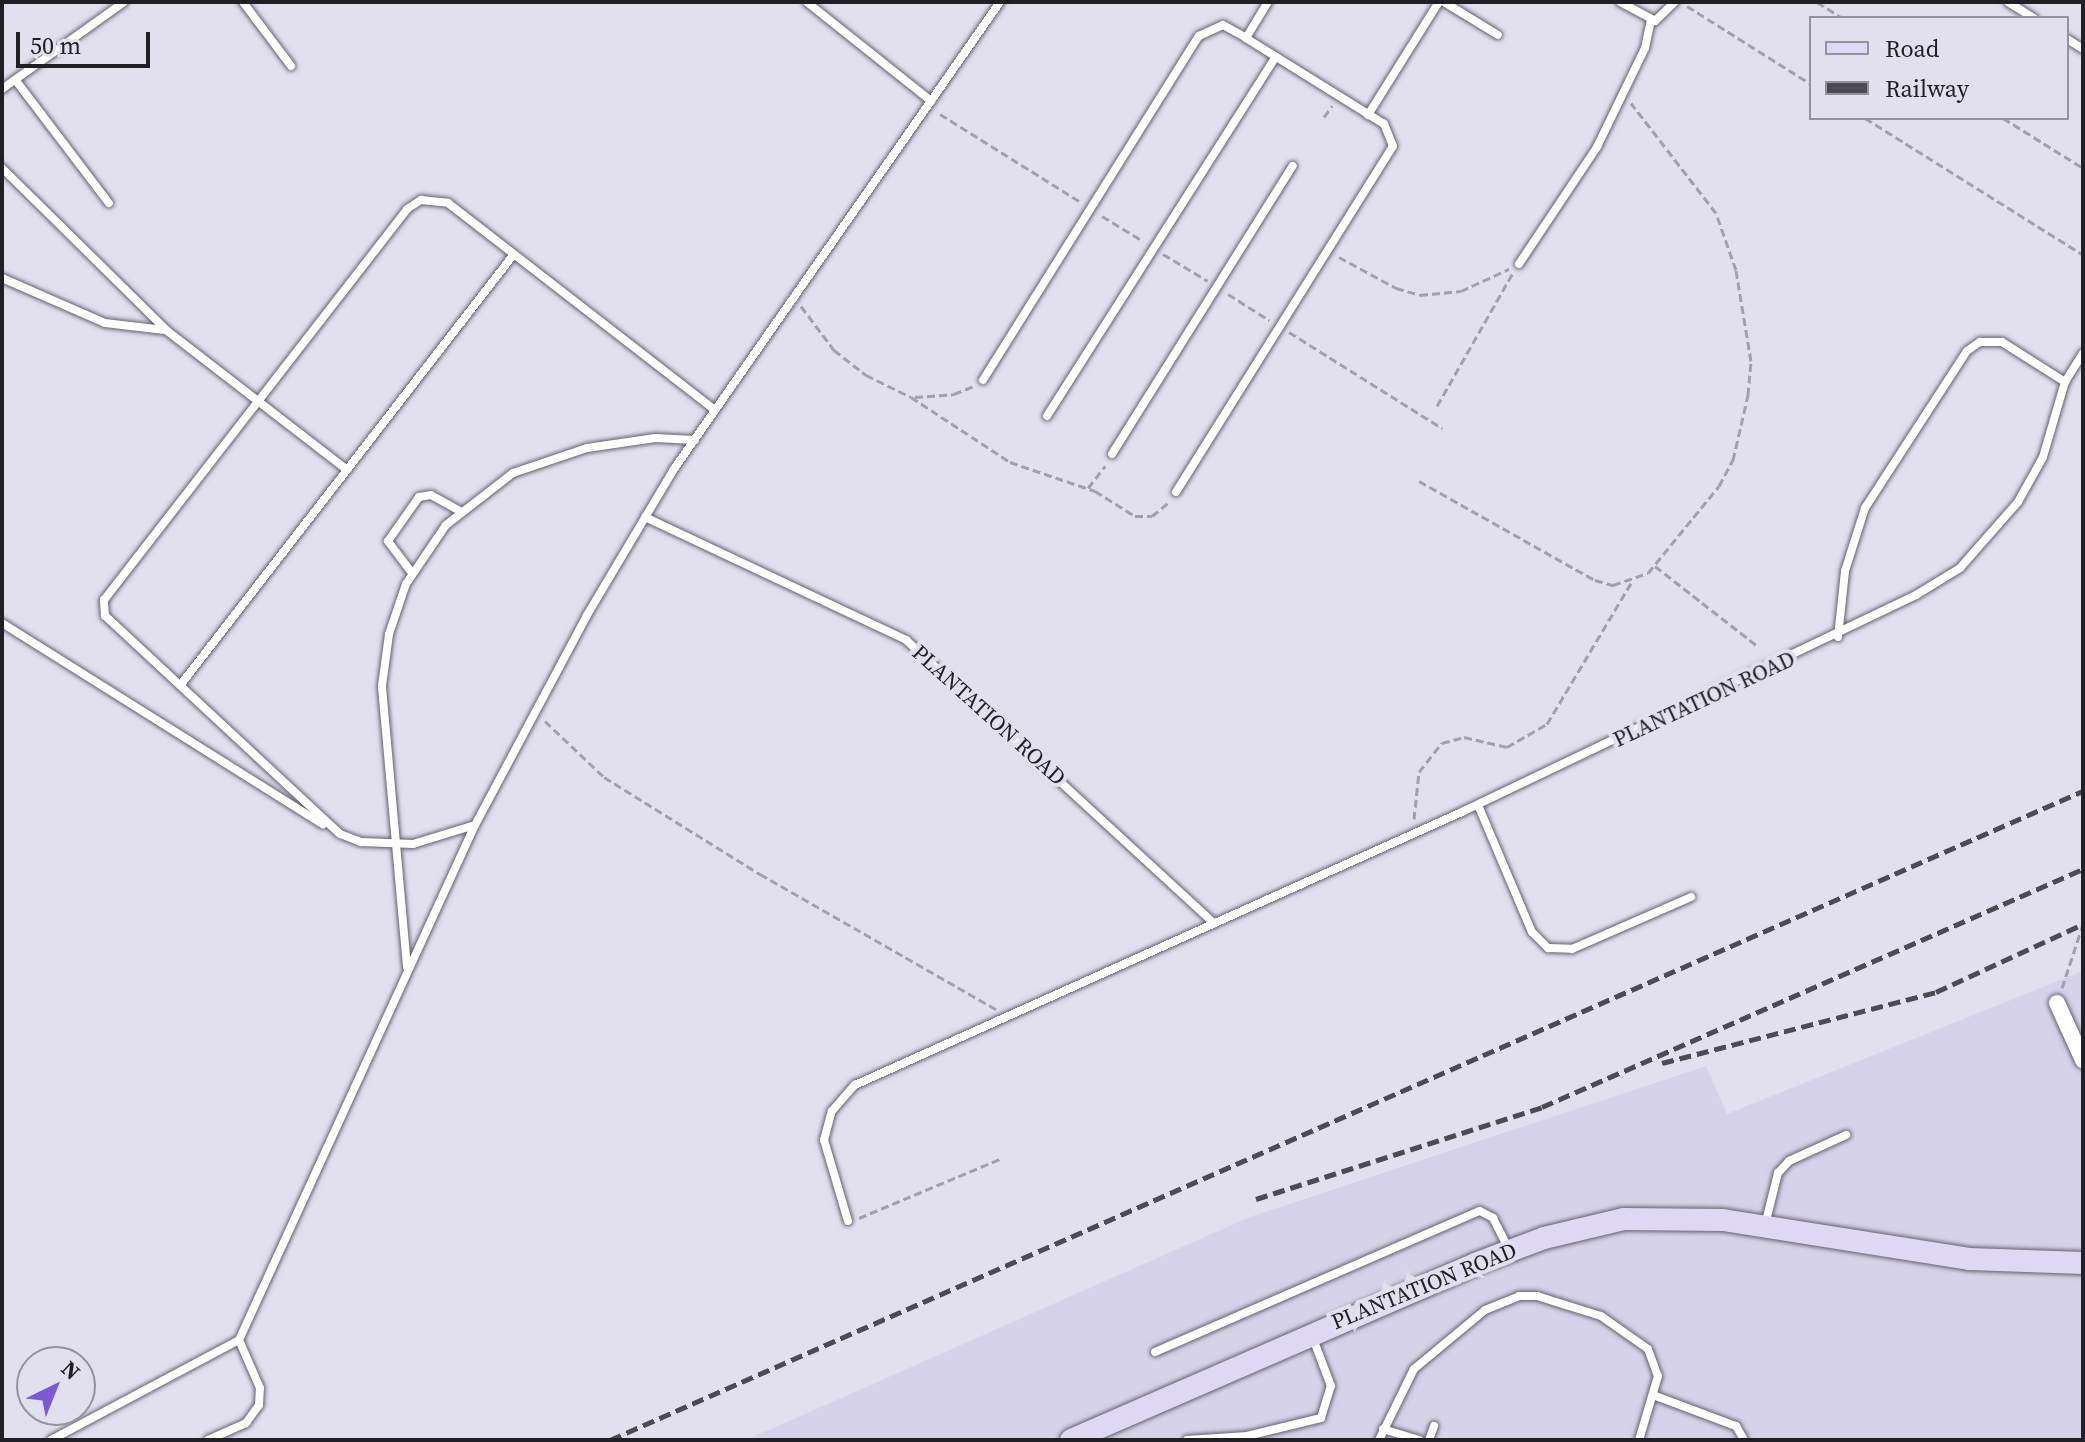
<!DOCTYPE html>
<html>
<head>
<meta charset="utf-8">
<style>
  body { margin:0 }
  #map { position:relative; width:2085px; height:1442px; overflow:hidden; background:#e2dfef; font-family:"Source Serif 4",serif }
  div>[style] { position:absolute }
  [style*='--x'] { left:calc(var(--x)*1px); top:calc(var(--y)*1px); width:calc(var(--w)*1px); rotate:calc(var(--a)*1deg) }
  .built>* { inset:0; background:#d6d2e9 }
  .path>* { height:3px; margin-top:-1.5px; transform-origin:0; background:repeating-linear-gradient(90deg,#a2a0ac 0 8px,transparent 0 12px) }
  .roads { filter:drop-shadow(0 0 2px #63616f) drop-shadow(0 0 2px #63616f) }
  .lane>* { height:8px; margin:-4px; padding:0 4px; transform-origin:4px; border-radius:4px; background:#fff }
  .street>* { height:16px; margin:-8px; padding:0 8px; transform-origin:8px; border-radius:8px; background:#fff }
  .secondary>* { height:22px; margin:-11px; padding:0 11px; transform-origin:11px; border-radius:11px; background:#ded8f4 }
  .rail>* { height:5px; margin-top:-2.5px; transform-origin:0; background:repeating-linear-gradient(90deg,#4c4a52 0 12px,transparent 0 18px) }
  span { translate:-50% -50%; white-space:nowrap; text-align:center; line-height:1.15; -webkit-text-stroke:8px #e2dfef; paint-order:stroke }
  .street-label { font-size:22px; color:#201f25 }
  .frame { position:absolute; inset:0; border:4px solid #201f25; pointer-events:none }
  .legend { position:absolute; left:1809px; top:16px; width:260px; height:104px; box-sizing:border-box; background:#e2dfef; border:2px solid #94929e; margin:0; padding:10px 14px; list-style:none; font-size:24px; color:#201f25 }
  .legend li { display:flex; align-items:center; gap:16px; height:40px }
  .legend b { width:40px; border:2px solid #94929e }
  .north { position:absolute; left:16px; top:1346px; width:80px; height:80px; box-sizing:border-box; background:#e2dfef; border:2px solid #94929e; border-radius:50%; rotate:43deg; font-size:22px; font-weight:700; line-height:32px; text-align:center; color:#201f25 }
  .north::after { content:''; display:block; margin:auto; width:28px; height:36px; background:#7c5ad5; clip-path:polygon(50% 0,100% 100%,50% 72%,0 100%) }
  .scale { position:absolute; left:16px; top:32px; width:134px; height:36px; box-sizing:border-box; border:4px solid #201f25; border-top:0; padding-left:10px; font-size:24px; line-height:28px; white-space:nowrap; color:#201f25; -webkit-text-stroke:6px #e2dfef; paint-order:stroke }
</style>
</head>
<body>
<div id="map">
  <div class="built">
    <i style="clip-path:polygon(2083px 971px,2083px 1440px,746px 1440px,1250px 1217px,1706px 1066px,1727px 1114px)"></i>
  </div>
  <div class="path">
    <i style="--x:1817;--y:2;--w:31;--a:32"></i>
    <i style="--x:1687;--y:6;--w:146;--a:32.2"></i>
    <i style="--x:940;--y:114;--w:164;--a:32"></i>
    <i style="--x:1324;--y:117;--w:14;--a:-54"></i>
    <i style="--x:1865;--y:118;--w:257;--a:32.1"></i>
    <i style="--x:2003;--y:118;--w:94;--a:32"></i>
    <i style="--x:1102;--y:216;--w:48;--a:31.4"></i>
    <i style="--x:1163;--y:254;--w:52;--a:31"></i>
    <i style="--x:1339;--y:257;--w:65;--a:28.5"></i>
    <i style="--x:1396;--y:288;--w:25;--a:16"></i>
    <i style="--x:1420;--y:295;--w:41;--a:-5.6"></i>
    <i style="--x:1461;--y:291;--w:53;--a:-24.6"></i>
    <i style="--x:1228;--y:294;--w:49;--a:32.4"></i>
    <i style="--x:801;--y:306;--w:55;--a:53.1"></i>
    <i style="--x:834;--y:350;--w:41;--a:38"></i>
    <i style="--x:866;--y:375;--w:50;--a:26.1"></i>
    <i style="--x:911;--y:397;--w:118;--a:33.3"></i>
    <i style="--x:1010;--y:462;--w:90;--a:18.8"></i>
    <i style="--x:1095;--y:491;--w:47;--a:32"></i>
    <i style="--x:1135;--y:516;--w:17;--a:0"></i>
    <i style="--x:1152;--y:516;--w:22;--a:-39"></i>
    <i style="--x:1289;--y:332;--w:181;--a:32.1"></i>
    <i style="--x:915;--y:397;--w:39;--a:-4"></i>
    <i style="--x:954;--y:394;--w:22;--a:-22"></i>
    <i style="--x:1437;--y:406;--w:153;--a:-60.3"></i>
    <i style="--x:1419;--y:481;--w:202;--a:29.4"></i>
    <i style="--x:1595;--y:580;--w:19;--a:16"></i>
    <i style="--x:1613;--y:585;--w:37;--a:-19"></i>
    <i style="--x:1648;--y:573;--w:112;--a:-50.8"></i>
    <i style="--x:1719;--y:486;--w:30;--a:-62"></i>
    <i style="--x:1733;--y:460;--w:67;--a:-77"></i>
    <i style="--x:1748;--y:395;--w:34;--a:-85"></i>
    <i style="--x:1751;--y:361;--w:92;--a:-99.4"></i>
    <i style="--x:1736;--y:270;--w:60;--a:-109.3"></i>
    <i style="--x:1716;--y:213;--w:139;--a:-127.7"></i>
    <i style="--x:1088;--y:488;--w:28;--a:-52"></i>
    <i style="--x:1655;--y:566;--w:128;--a:38"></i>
    <i style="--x:545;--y:721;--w:81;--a:43.5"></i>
    <i style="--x:604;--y:777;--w:184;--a:31.9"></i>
    <i style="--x:760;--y:874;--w:272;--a:29.8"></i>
    <i style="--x:1414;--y:819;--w:47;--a:-83.9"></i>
    <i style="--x:1419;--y:772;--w:37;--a:-52"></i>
    <i style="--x:1442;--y:743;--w:23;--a:-15"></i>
    <i style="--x:1464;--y:737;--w:44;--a:13.1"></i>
    <i style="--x:1507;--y:747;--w:46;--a:-29.9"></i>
    <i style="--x:1547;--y:724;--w:164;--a:-59.2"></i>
    <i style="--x:2062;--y:988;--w:67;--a:-71.8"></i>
    <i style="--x:859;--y:1218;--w:153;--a:-22.7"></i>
  </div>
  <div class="roads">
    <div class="lane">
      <i style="--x:243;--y:2;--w:80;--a:53.1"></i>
      <i style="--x:807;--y:2;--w:159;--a:38.6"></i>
      <i style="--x:1444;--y:2;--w:63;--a:31.4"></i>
      <i style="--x:1620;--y:2;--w:40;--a:28"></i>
      <i style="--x:1655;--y:21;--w:28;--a:-44"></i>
      <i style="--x:2008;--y:2;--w:31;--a:32"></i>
      <i style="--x:2067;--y:39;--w:19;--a:32"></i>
      <i style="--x:17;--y:82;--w:152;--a:52.8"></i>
      <i style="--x:2;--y:89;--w:150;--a:-35.5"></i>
      <i style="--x:1368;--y:115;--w:133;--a:-57.9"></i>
      <i style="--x:2;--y:168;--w:231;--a:44.6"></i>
      <i style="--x:166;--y:330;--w:229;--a:37.7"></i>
      <i style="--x:1519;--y:264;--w:141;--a:-56.3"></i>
      <i style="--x:1597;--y:147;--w:110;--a:-64.1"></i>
      <i style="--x:1645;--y:48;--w:29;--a:-78"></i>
      <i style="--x:2;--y:278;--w:112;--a:23.6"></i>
      <i style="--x:105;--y:323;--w:60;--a:6.7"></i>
      <i style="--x:983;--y:380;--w:406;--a:-57.9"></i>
      <i style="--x:1199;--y:36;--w:26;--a:-25"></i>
      <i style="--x:1223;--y:25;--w:26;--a:29"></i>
      <i style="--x:1246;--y:38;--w:42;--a:-58.6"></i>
      <i style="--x:1047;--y:416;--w:426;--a:-57.5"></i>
      <i style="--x:1112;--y:454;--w:340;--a:-57.9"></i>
      <i style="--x:1176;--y:492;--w:408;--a:-57.9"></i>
      <i style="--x:1393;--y:146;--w:24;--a:-112"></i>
      <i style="--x:1384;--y:124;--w:163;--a:-148.1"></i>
      <i style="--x:645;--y:517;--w:289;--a:25.2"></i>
      <i style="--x:906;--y:640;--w:415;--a:42.6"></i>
      <i style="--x:412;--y:573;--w:40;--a:-127"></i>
      <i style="--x:388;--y:541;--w:54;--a:-54.8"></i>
      <i style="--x:419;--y:497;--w:12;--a:-9"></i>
      <i style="--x:431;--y:495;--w:33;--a:29"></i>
      <i style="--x:2;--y:623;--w:379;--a:32.1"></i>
      <i style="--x:1838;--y:637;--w:66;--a:-83.9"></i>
      <i style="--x:1845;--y:571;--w:66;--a:-72.4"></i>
      <i style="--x:1865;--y:508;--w:187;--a:-57"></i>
      <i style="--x:1967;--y:351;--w:16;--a:-35"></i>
      <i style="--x:1980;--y:342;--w:22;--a:0"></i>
      <i style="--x:2002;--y:342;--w:75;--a:32.4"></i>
      <i style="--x:182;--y:683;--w:542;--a:-52.26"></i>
      <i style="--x:1478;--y:805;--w:138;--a:67"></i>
      <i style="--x:1532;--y:932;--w:23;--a:45"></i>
      <i style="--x:1548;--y:948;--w:24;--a:2"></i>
      <i style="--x:1572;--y:949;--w:130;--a:-23.6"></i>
      <i style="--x:475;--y:825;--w:65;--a:163"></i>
      <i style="--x:413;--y:844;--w:52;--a:-177.8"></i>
      <i style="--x:361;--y:842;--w:22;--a:-159"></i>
      <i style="--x:340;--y:834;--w:321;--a:-137.1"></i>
      <i style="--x:105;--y:616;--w:16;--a:-94"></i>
      <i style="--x:104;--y:600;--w:495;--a:-52.2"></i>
      <i style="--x:407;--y:209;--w:17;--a:-33"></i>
      <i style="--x:421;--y:200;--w:27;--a:6"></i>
      <i style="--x:448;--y:203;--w:338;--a:37.8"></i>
      <i style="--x:407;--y:967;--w:282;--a:-95.1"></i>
      <i style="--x:382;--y:686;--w:52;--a:-82.3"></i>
      <i style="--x:389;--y:634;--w:53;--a:-71.2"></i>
      <i style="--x:406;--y:584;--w:71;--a:-55.9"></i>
      <i style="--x:446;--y:525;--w:85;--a:-37.8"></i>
      <i style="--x:513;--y:473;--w:78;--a:-18.7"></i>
      <i style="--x:587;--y:448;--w:69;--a:-8.4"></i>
      <i style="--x:655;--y:438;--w:40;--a:2.9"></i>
      <i style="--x:848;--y:1221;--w:84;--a:-106.5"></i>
      <i style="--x:824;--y:1140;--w:30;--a:-75"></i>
      <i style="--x:832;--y:1111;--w:35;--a:-49"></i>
      <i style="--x:855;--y:1085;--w:666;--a:-24.22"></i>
      <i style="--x:1462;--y:812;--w:503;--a:-25.55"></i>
      <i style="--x:1916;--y:595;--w:52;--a:-31.5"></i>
      <i style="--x:1960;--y:568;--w:88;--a:-48.7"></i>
      <i style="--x:2018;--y:502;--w:51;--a:-60.9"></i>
      <i style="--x:2043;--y:457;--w:78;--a:-73.7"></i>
      <i style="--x:2065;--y:382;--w:34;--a:-58"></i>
      <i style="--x:1765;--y:1225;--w:54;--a:-76"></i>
      <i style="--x:1778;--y:1173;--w:16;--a:-47"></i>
      <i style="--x:1789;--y:1161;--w:63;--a:-24.5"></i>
      <i style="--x:1155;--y:1352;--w:354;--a:-23.5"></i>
      <i style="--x:1480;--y:1211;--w:15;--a:28"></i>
      <i style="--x:1493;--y:1218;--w:36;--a:63"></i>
      <i style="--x:1653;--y:1395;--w:89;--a:20.5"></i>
      <i style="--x:1736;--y:1426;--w:16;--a:60"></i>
      <i style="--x:1383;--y:1429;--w:38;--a:17"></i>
      <i style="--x:51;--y:1440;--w:213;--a:-28"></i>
      <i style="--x:239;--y:1340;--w:566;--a:-65.38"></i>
      <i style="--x:475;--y:825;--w:238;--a:-61.9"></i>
      <i style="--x:587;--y:615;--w:170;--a:-59.2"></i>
      <i style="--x:674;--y:469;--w:570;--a:-55.08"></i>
      <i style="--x:208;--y:1440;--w:42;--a:-24.1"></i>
      <i style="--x:246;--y:1423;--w:22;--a:-54"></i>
      <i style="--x:259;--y:1405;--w:17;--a:-87"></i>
      <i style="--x:260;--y:1388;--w:52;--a:-113.6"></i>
      <i style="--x:1187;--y:1440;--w:60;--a:-3.8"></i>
      <i style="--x:1247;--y:1436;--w:76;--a:-13.7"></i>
      <i style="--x:1321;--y:1418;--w:34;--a:-73"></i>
      <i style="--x:1331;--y:1386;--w:53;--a:-110.8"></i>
      <i style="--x:1379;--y:1440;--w:79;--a:-63.8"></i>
      <i style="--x:1414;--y:1369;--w:92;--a:-39.7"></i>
      <i style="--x:1485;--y:1310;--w:37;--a:-22"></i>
      <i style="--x:1519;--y:1296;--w:18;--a:0"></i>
      <i style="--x:1537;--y:1296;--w:67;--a:17.4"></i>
      <i style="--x:1601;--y:1316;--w:57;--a:35.1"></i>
      <i style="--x:1648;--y:1349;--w:29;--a:70"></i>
      <i style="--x:1658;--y:1376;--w:67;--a:106.5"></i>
      <i style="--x:1429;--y:1440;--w:15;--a:-70"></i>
    </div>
    <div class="street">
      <i style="--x:2057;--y:1003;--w:63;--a:65.5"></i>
    </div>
    <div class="secondary">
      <i style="--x:1071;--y:1440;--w:441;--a:-23.5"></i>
      <i style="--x:1475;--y:1264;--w:74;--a:-20.6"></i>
      <i style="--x:1544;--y:1238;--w:82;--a:-13.4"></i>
      <i style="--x:1624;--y:1219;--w:99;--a:0.6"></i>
      <i style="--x:1723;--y:1220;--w:249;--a:9"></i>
      <i style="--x:1969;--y:1259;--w:114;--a:2"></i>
    </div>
  </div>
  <div class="rail">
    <i style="--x:1662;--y:1063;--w:283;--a:-14.5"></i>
    <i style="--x:1936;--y:992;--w:162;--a:-24.8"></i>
    <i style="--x:1256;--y:1199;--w:300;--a:-17.8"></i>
    <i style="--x:1542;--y:1107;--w:591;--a:-23.75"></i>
    <i style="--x:610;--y:1440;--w:1610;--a:-23.78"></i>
  </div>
  <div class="street-label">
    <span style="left:1704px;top:699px;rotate:-25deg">PLANTATION ROAD</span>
    <span style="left:989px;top:715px;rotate:42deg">PLANTATION ROAD</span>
    <span style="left:1424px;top:1286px;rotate:-22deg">PLANTATION ROAD</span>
  </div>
  <div class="frame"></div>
  <ul class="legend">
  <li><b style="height:10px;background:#ded8f4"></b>Road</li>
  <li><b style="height:10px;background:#4c4a52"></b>Railway</li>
  </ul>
  <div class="north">N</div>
  <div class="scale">50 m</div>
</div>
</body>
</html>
